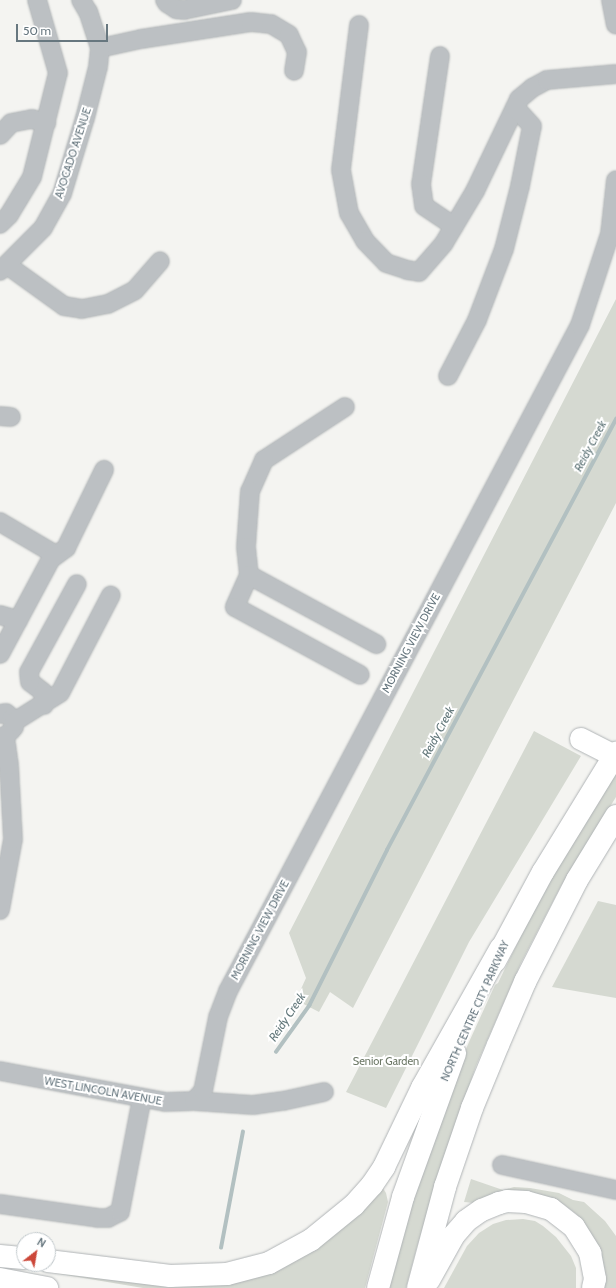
<!DOCTYPE html>
<html>
<head>
<meta charset="utf-8">
<style>
  body { margin:0 }
  #map { position:relative; width:616px; height:1288px; overflow:hidden; background:#f4f4f1; font-family:Cabin,sans-serif }
  div>[style] { position:absolute }
  [style*='--x'] { left:calc(var(--x)*1px); top:calc(var(--y)*1px); width:calc(var(--w)*1px); rotate:calc(var(--a)*1deg) }
  .green>* { inset:0; background:#d5d9d1 }
  .stream>* { height:3.5px; margin:-1.75px; padding:0 1.75px; transform-origin:1.75px; border-radius:1.75px; background:#b2c0c1 }
  .roads { filter:drop-shadow(0 0 1px #b0b4b6) drop-shadow(0 0 1px #b0b4b6) }
  .minor>* { height:18px; margin:-9px; padding:0 9px; transform-origin:9px; border-radius:9px; background:#bcc0c3 }
  .highway>* { height:22px; margin:-11px; padding:0 11px; transform-origin:11px; border-radius:11px; background:#fff }
  span { translate:-50% -50%; white-space:nowrap; text-align:center; line-height:1.15; -webkit-text-stroke:4px #fff; paint-order:stroke }
  .street-label { font-size:11px; color:#67777f }
  .park-label { font-size:11px; color:#6b7765 }
  .water-label { font-size:12px; color:#63787b; font-style:italic }
  .north { position:absolute; left:16px; top:1232px; width:40px; height:40px; box-sizing:border-box; background:#fff; border:1px solid #c2c9cc; border-radius:50%; rotate:31deg; font-size:11px; font-weight:700; line-height:16px; text-align:center; color:#67777f }
  .north::after { content:''; display:block; margin:auto; width:14px; height:18px; background:#cc4739; clip-path:polygon(50% 0,100% 100%,50% 72%,0 100%) }
  .scale { position:absolute; left:16px; top:24px; width:92px; height:18px; box-sizing:border-box; border:2px solid #67777f; border-top:0; padding-left:5px; font-size:12px; line-height:14px; white-space:nowrap; color:#67777f; -webkit-text-stroke:3px #fff; paint-order:stroke }
</style>
</head>
<body>
<div id="map">
  <div class="green">
    <i style="clip-path:polygon(616px 299px,616px 503px,353px 1008px,330px 992px,319px 1012px,296px 1000px,306px 978px,289px 933px)"></i>
    <i style="clip-path:polygon(534px 731px,581px 756px,469px 942px,386px 1108px,346px 1092px)"></i>
    <i style="clip-path:polygon(616px 768px,616px 797px,561px 886px,521px 963px,476px 1066px,444px 1158px,417px 1247px,406px 1288px,387px 1288px,408px 1211px,454px 1077px,469px 1042px,495px 985px,498px 983px,536px 905px)"></i>
    <i style="clip-path:polygon(598px 901px,616px 905px,616px 998px,552px 987px)"></i>
    <i style="clip-path:polygon(471px 1179px,503px 1190px,514px 1187px,530px 1188px,559px 1193px,573px 1200px,584px 1202px,605px 1221px,616px 1236px,616px 1288px,604px 1288px,601px 1254px,596px 1242px,585px 1224px,576px 1214px,563px 1204px,532px 1192px,519px 1191px,474px 1203px,464px 1202px)"></i>
    <i style="clip-path:polygon(381px 1185px,386px 1193px,388px 1202px,365px 1288px,143px 1288px,42px 1271px,42px 1268px,225px 1283px)"></i>
    <i style="clip-path:polygon(523px 1219px,535px 1221px,543px 1226px,556px 1237px,571px 1256px,576px 1268px,576px 1288px,444px 1288px,467px 1246px,479px 1233px,493px 1224px,506px 1220px)"></i>
  </div>
  <div class="stream">
    <i style="--x:276;--y:1052;--w:57;--a:-54.3"></i>
    <i style="--x:309;--y:1006;--w:174;--a:-63.4"></i>
    <i style="--x:387;--y:850;--w:488;--a:-62"></i>
    <i style="--x:221;--y:1248;--w:118;--a:-79.3"></i>
  </div>
  <div class="roads">
    <div class="minor">
      <i style="--x:165;--y:0;--w:4;--a:56"></i>
      <i style="--x:167;--y:3;--w:11;--a:34"></i>
      <i style="--x:176;--y:9;--w:8;--a:7"></i>
      <i style="--x:184;--y:10;--w:49;--a:-11.8"></i>
      <i style="--x:611;--y:0;--w:25;--a:79"></i>
      <i style="--x:359;--y:25;--w:146;--a:97.1"></i>
      <i style="--x:341;--y:170;--w:44;--a:79.5"></i>
      <i style="--x:349;--y:213;--w:32;--a:60"></i>
      <i style="--x:365;--y:241;--w:30;--a:46"></i>
      <i style="--x:386;--y:263;--w:22;--a:18"></i>
      <i style="--x:407;--y:270;--w:12;--a:9"></i>
      <i style="--x:419;--y:272;--w:38;--a:-49"></i>
      <i style="--x:444;--y:243;--w:61;--a:-59.2"></i>
      <i style="--x:475;--y:191;--w:102;--a:-64.4"></i>
      <i style="--x:519;--y:99;--w:17;--a:-40"></i>
      <i style="--x:532;--y:88;--w:17;--a:-28"></i>
      <i style="--x:547;--y:80;--w:69;--a:-5"></i>
      <i style="--x:100;--y:48;--w:42;--a:-12.4"></i>
      <i style="--x:141;--y:39;--w:111;--a:-8.8"></i>
      <i style="--x:251;--y:22;--w:20;--a:6"></i>
      <i style="--x:271;--y:24;--w:21;--a:31"></i>
      <i style="--x:289;--y:35;--w:19;--a:65"></i>
      <i style="--x:297;--y:52;--w:19;--a:99"></i>
      <i style="--x:440;--y:56;--w:129;--a:98.4"></i>
      <i style="--x:421;--y:184;--w:22;--a:82"></i>
      <i style="--x:424;--y:206;--w:36;--a:34"></i>
      <i style="--x:0;--y:135;--w:16;--a:-47"></i>
      <i style="--x:11;--y:123;--w:21;--a:-11"></i>
      <i style="--x:32;--y:119;--w:15;--a:16"></i>
      <i style="--x:0;--y:224;--w:13;--a:-45"></i>
      <i style="--x:9;--y:215;--w:44;--a:-58.8"></i>
      <i style="--x:32;--y:177;--w:107;--a:-76"></i>
      <i style="--x:58;--y:73;--w:76;--a:-106"></i>
      <i style="--x:7;--y:265;--w:70;--a:35.7"></i>
      <i style="--x:64;--y:306;--w:18;--a:9"></i>
      <i style="--x:82;--y:309;--w:26;--a:-11"></i>
      <i style="--x:108;--y:304;--w:30;--a:-27"></i>
      <i style="--x:135;--y:290;--w:38;--a:-49"></i>
      <i style="--x:0;--y:271;--w:61;--a:-45"></i>
      <i style="--x:43;--y:228;--w:39;--a:-61"></i>
      <i style="--x:62;--y:194;--w:79;--a:-73.2"></i>
      <i style="--x:85;--y:118;--w:53;--a:-75.7"></i>
      <i style="--x:98;--y:67;--w:19;--a:-84"></i>
      <i style="--x:100;--y:48;--w:38;--a:-108"></i>
      <i style="--x:88;--y:12;--w:14;--a:-120"></i>
      <i style="--x:448;--y:376;--w:63;--a:-62.6"></i>
      <i style="--x:477;--y:320;--w:76;--a:-69.2"></i>
      <i style="--x:504;--y:249;--w:65;--a:-75.7"></i>
      <i style="--x:520;--y:186;--w:61;--a:-78.7"></i>
      <i style="--x:532;--y:126;--w:25;--a:-132"></i>
      <i style="--x:345;--y:407;--w:97;--a:146.8"></i>
      <i style="--x:264;--y:460;--w:34;--a:114"></i>
      <i style="--x:250;--y:491;--w:56;--a:94.1"></i>
      <i style="--x:246;--y:547;--w:28;--a:84"></i>
      <i style="--x:249;--y:575;--w:35;--a:114"></i>
      <i style="--x:235;--y:607;--w:142;--a:28.5"></i>
      <i style="--x:0;--y:416;--w:11;--a:5"></i>
      <i style="--x:0;--y:522;--w:65;--a:30.5"></i>
      <i style="--x:249;--y:575;--w:145;--a:28.5"></i>
      <i style="--x:0;--y:615;--w:19;--a:16"></i>
      <i style="--x:0;--y:654;--w:108;--a:-61.8"></i>
      <i style="--x:51;--y:559;--w:19;--a:-36"></i>
      <i style="--x:66;--y:548;--w:87;--a:-64"></i>
      <i style="--x:44;--y:705;--w:13;--a:-94"></i>
      <i style="--x:43;--y:692;--w:16;--a:-142"></i>
      <i style="--x:30;--y:682;--w:10;--a:-96"></i>
      <i style="--x:29;--y:672;--w:100;--a:-61.4"></i>
      <i style="--x:0;--y:714;--w:6;--a:-9"></i>
      <i style="--x:6;--y:713;--w:8;--a:40"></i>
      <i style="--x:12;--y:718;--w:9;--a:77"></i>
      <i style="--x:14;--y:727;--w:6;--a:129"></i>
      <i style="--x:14;--y:722;--w:54;--a:-32.2"></i>
      <i style="--x:60;--y:693;--w:110;--a:-62.5"></i>
      <i style="--x:0;--y:910;--w:72;--a:-79.6"></i>
      <i style="--x:13;--y:839;--w:74;--a:-93.1"></i>
      <i style="--x:9;--y:765;--w:30;--a:-98"></i>
      <i style="--x:0;--y:1071;--w:168;--a:10.6"></i>
      <i style="--x:165;--y:1102;--w:29;--a:-2"></i>
      <i style="--x:194;--y:1101;--w:59;--a:3.9"></i>
      <i style="--x:253;--y:1105;--w:30;--a:-8"></i>
      <i style="--x:283;--y:1101;--w:42;--a:-12.4"></i>
      <i style="--x:194;--y:1101;--w:13;--a:-48"></i>
      <i style="--x:203;--y:1091;--w:76;--a:-78.5"></i>
      <i style="--x:218;--y:1017;--w:28;--a:-69"></i>
      <i style="--x:228;--y:991;--w:753;--a:-62.14"></i>
      <i style="--x:580;--y:325;--w:96;--a:-71.8"></i>
      <i style="--x:610;--y:234;--w:54;--a:-83.7"></i>
      <i style="--x:502;--y:1165;--w:117;--a:12.4"></i>
      <i style="--x:0;--y:1204;--w:99;--a:8.1"></i>
      <i style="--x:98;--y:1218;--w:10;--a:0"></i>
      <i style="--x:108;--y:1218;--w:13;--a:-27"></i>
      <i style="--x:120;--y:1212;--w:116;--a:-79.1"></i>
    </div>
    <div class="highway">
      <i style="--x:581;--y:739;--w:37;--a:27"></i>
      <i style="--x:495;--y:961;--w:101;--a:-61.7"></i>
      <i style="--x:543;--y:872;--w:140;--a:-58.5"></i>
      <i style="--x:0;--y:1256;--w:24;--a:5"></i>
      <i style="--x:48;--y:1261;--w:123;--a:7"></i>
      <i style="--x:170;--y:1276;--w:57;--a:-2"></i>
      <i style="--x:227;--y:1274;--w:43;--a:-14.7"></i>
      <i style="--x:269;--y:1263;--w:48;--a:-28.7"></i>
      <i style="--x:311;--y:1240;--w:55;--a:-39.1"></i>
      <i style="--x:354;--y:1205;--w:27;--a:-48"></i>
      <i style="--x:372;--y:1185;--w:22;--a:-56"></i>
      <i style="--x:384;--y:1167;--w:88;--a:-64.3"></i>
      <i style="--x:422;--y:1088;--w:161;--a:-60.6"></i>
      <i style="--x:0;--y:1279;--w:48;--a:10.8"></i>
      <i style="--x:429;--y:1280;--w:51;--a:-60.9"></i>
      <i style="--x:454;--y:1235;--w:18;--a:-49"></i>
      <i style="--x:466;--y:1221;--w:19;--a:-35"></i>
      <i style="--x:482;--y:1210;--w:18;--a:-22"></i>
      <i style="--x:499;--y:1203;--w:8;--a:-14"></i>
      <i style="--x:507;--y:1201;--w:19;--a:3"></i>
      <i style="--x:526;--y:1202;--w:26;--a:16"></i>
      <i style="--x:551;--y:1209;--w:29;--a:38"></i>
      <i style="--x:574;--y:1227;--w:31;--a:58"></i>
      <i style="--x:590;--y:1253;--w:26;--a:79"></i>
      <i style="--x:595;--y:1279;--w:9;--a:103"></i>
      <i style="--x:378;--y:1288;--w:94;--a:-74.6"></i>
      <i style="--x:403;--y:1197;--w:153;--a:-70.1"></i>
      <i style="--x:418;--y:1288;--w:105;--a:-75"></i>
      <i style="--x:445;--y:1187;--w:83;--a:-71.1"></i>
      <i style="--x:472;--y:1108;--w:68;--a:-67.6"></i>
      <i style="--x:498;--y:1045;--w:69;--a:-66.8"></i>
      <i style="--x:525;--y:982;--w:114;--a:-63"></i>
      <i style="--x:577;--y:880;--w:75;--a:-58.6"></i>
    </div>
  </div>
  <div class="street-label">
    <span style="left:73px;top:153px;rotate:-72deg">AVOCADO AVENUE</span>
    <span style="left:411px;top:643px;rotate:-62deg">MORNING VIEW DRIVE</span>
    <span style="left:260px;top:930px;rotate:-62deg">MORNING VIEW DRIVE</span>
    <span style="left:475px;top:1011px;rotate:-66deg">NORTH CENTRE CITY PARKWAY</span>
    <span style="left:103px;top:1091px;rotate:10deg">WEST LINCOLN AVENUE</span>
  </div>
  <div class="park-label">
    <span style="left:386px;top:1061px">Senior Garden</span>
  </div>
  <div class="water-label">
    <span style="left:590px;top:446px;rotate:-62deg">Reidy Creek</span>
    <span style="left:438px;top:732px;rotate:-62deg">Reidy Creek</span>
    <span style="left:287px;top:1017px;rotate:-56deg">Reidy Creek</span>
  </div>
  <div class="north">N</div>
  <div class="scale">50 m</div>
</div>
</body>
</html>
